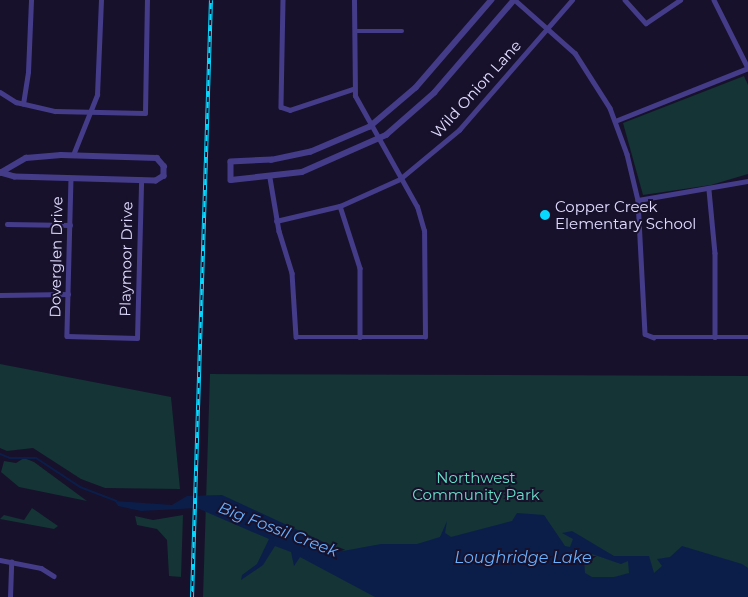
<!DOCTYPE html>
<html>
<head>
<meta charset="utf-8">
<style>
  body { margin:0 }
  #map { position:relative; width:748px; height:597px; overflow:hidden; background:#17112b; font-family:Montserrat,sans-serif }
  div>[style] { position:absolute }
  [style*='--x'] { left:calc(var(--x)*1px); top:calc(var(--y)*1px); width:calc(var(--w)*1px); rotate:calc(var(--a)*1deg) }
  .green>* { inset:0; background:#143435 }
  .water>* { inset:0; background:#0b1e4a }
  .stream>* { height:2px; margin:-1px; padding:0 1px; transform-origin:1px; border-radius:1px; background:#0b1e4a }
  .minor>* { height:4.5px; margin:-2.25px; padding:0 2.25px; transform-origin:2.25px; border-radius:2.25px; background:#443c89 }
  .tertiary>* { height:5.5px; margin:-2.75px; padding:0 2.75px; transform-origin:2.75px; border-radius:2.75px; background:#443c89 }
  .rail>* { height:4px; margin-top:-2px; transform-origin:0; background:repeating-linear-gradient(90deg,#17112b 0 5.5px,#08d7fe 0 11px); box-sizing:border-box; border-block:1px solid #08d7fe }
  .dots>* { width:14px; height:14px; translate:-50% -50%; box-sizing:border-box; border:2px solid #17112b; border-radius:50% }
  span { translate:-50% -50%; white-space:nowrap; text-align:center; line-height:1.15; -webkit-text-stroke:4px #17112b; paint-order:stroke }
  .street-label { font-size:15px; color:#e1dbff }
  .poi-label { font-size:15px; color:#e1dbff }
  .left { translate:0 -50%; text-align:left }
  .park-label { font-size:15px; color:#65e0c9 }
  .water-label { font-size:16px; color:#6ab1fe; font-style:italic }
</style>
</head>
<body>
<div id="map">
  <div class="green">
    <i style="clip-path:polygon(744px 76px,748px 85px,748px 174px,711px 185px,643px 195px,623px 123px)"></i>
    <i style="clip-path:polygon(0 364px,171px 397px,180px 489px,105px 488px,81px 479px,33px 448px,7px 451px,0 448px)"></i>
    <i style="clip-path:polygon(210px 374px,748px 376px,748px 597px,203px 597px)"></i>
    <i style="clip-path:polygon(24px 458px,34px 462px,87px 501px,19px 487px,1px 472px,4px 461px,16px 463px)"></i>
    <i style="clip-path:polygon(32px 508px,58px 526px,54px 529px,0 519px,4px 515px,24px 520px)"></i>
    <i style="clip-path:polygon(183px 515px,181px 577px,169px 576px,167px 540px,157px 529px,137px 525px,135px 516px,153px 520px)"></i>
  </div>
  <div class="water">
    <i style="clip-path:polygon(evenodd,222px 495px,343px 551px,381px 544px,417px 544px,440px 537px,447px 521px,445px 533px,451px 537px,512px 521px,517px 513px,544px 515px,565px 546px,570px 547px,573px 539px,562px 533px,572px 531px,614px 556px,649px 556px,654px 573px,662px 566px,657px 559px,670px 557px,682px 546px,742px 564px,748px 568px,748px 597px,375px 597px,300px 557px,294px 566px,291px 552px,275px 546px,263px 565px,241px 580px,242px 575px,257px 564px,269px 539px,197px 508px,141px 511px,118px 506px,115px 501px,172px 505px,187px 496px,222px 495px,592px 554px,621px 564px,628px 561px,629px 573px,614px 577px,592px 577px,585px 573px,584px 559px,592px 554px)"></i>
  </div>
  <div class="stream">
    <i style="--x:0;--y:454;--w:11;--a:22"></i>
    <i style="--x:10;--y:458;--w:26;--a:0"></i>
    <i style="--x:36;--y:458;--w:53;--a:33.4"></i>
    <i style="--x:80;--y:487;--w:39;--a:21"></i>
  </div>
  <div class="minor">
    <i style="--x:283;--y:0;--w:107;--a:91.1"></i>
    <i style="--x:281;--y:107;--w:9;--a:18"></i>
    <i style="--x:290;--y:110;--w:66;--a:-18.4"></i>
    <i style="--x:515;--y:0;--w:80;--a:41.5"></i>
    <i style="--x:575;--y:53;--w:65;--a:57.5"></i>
    <i style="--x:610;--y:108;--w:49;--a:69.7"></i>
    <i style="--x:627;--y:154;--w:47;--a:76.6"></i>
    <i style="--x:638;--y:200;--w:134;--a:87"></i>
    <i style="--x:645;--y:334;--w:9;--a:21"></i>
    <i style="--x:653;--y:337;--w:95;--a:0"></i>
    <i style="--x:625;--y:0;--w:31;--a:48"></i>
    <i style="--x:646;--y:23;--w:41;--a:-34.1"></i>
    <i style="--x:714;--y:0;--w:76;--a:63.4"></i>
    <i style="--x:355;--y:31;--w:47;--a:0"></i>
    <i style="--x:0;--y:92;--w:19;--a:32"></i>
    <i style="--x:16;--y:102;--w:40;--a:13"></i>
    <i style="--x:55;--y:111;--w:90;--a:1.3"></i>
    <i style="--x:145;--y:113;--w:113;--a:-89"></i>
    <i style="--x:23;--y:104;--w:32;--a:-81"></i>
    <i style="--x:28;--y:72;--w:72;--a:-87.6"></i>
    <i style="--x:615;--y:121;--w:143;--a:-21.7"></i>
    <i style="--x:73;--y:155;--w:65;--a:-68.2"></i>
    <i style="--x:97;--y:95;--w:95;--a:-87.6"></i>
    <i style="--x:71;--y:178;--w:158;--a:91.5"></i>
    <i style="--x:67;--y:336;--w:70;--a:1.6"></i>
    <i style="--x:137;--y:338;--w:158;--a:-88.5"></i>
    <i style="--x:270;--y:178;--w:54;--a:80.4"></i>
    <i style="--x:279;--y:231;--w:44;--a:72.8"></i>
    <i style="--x:292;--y:273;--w:64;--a:86.4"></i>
    <i style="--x:296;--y:337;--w:129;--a:0"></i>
    <i style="--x:425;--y:337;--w:106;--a:-90.5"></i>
    <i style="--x:424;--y:231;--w:25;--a:-106"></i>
    <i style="--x:417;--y:207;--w:127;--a:-119.2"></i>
    <i style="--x:355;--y:96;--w:96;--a:-90.6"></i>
    <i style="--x:709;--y:190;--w:63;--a:84.6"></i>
    <i style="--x:715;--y:253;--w:84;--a:90"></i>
    <i style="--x:638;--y:200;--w:112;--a:-9.8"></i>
    <i style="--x:340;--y:206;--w:65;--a:72.1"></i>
    <i style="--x:360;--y:268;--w:69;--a:90"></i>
    <i style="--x:276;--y:221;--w:66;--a:-13.2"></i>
    <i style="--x:340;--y:206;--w:66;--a:-24.2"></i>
    <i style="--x:400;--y:179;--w:77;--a:-39.7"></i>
    <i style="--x:459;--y:130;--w:172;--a:-49"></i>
    <i style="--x:7;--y:224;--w:63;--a:0.9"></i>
    <i style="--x:0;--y:295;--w:68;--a:-0.8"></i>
    <i style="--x:0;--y:560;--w:42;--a:11"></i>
    <i style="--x:41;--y:568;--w:15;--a:32"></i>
    <i style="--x:10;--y:597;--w:35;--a:-88"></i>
  </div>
  <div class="tertiary">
    <i style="--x:492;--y:0;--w:116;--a:130.8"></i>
    <i style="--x:416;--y:88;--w:60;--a:139.7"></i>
    <i style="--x:370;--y:127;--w:64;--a:157"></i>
    <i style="--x:311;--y:152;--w:40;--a:168"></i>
    <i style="--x:272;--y:160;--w:41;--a:177.2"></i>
    <i style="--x:231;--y:162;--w:18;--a:90"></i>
    <i style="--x:231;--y:180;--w:71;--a:-6.4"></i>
    <i style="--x:302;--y:172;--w:92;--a:-23.8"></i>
    <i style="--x:386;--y:135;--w:64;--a:-41.2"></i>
    <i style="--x:434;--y:93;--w:123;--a:-49.3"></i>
    <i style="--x:0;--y:173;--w:30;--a:-30"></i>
    <i style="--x:26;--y:158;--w:35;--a:-5"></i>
    <i style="--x:61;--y:155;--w:96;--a:1.8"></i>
    <i style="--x:157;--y:158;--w:11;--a:49"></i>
    <i style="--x:164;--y:166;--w:10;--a:90"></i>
    <i style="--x:164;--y:176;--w:9;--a:148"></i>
    <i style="--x:156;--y:181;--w:141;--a:-178.4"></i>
    <i style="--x:15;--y:177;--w:15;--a:-164"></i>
  </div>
  <div class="rail">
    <i style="--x:192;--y:597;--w:597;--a:-88.18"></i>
  </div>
  <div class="dots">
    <i style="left:545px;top:215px;background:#08d7fe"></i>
  </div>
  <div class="street-label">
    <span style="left:476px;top:89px;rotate:-48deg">Wild Onion Lane</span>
    <span style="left:56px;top:257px;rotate:-89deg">Doverglen Drive</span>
    <span style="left:126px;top:259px;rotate:-89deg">Playmoor Drive</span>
  </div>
  <div class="poi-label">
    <span class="left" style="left:555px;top:215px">Copper Creek<br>Elementary School</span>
  </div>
  <div class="park-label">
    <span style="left:476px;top:486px">Northwest<br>Community Park</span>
  </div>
  <div class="water-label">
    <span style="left:278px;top:530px;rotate:21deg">Big Fossil Creek</span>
    <span style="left:523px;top:558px">Loughridge Lake</span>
  </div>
</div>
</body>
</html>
